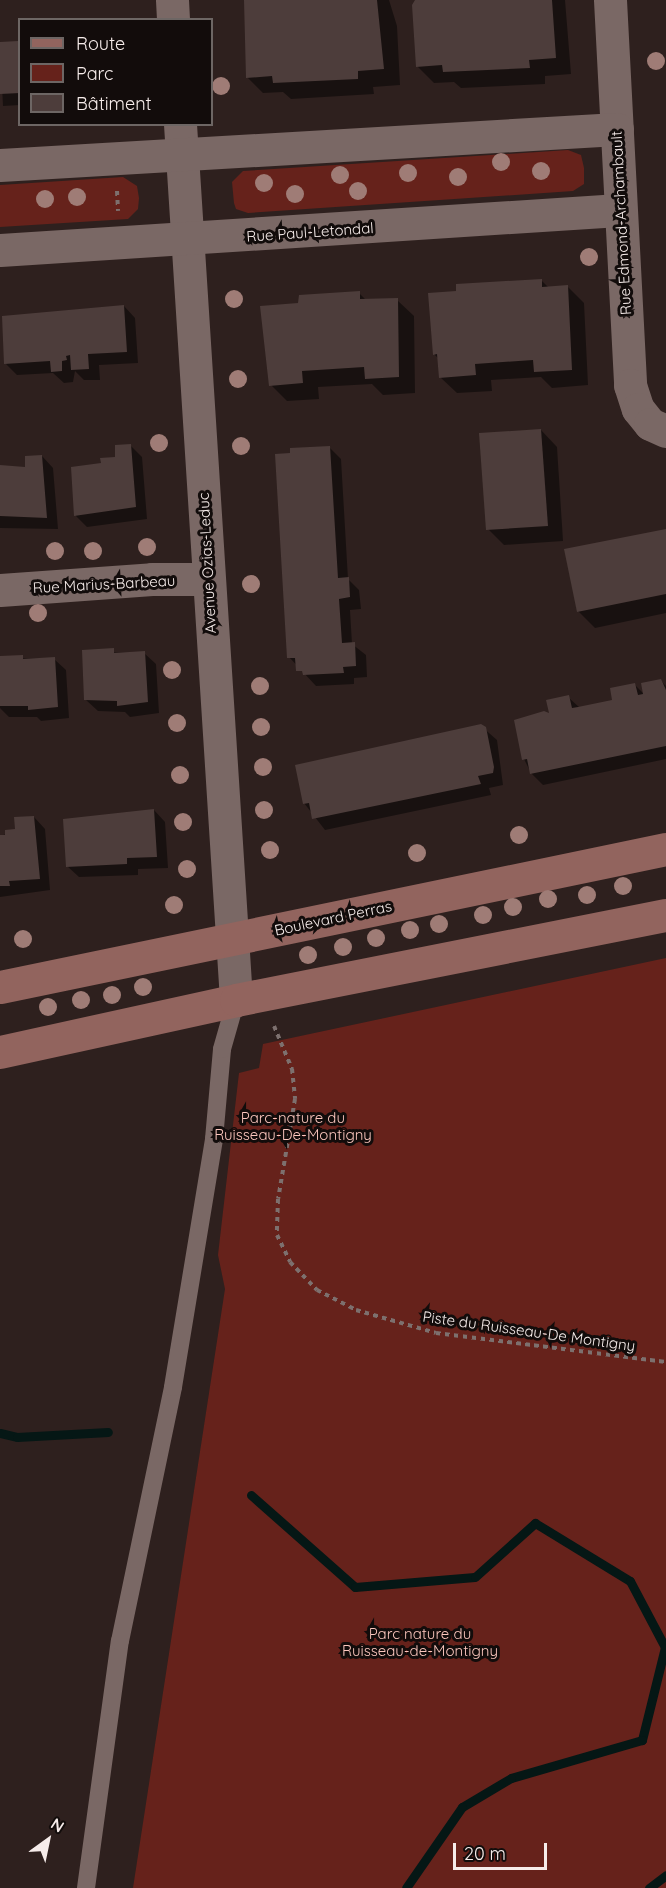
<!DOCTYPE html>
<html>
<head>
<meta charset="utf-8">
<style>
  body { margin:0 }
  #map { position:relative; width:666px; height:1888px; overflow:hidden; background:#2e201e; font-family:Quicksand,sans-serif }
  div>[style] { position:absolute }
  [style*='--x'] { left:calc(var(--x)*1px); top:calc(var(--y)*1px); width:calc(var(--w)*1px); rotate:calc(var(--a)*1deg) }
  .green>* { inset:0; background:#66221b }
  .shadow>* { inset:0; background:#0007 }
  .stream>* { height:9px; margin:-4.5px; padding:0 4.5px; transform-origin:4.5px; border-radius:4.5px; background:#051715 }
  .building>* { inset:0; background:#4d3d3b }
  .path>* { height:4px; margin-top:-2px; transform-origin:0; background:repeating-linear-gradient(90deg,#7d706e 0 4.5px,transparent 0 9px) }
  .lane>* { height:18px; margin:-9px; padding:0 9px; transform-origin:9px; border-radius:9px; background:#7a6865 }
  .street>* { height:33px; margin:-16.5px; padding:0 16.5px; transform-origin:16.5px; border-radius:16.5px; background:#7a6865 }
  .secondary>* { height:33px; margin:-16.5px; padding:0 16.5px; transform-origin:16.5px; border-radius:16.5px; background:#92645e }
  .trees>* { width:18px; height:18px; margin:-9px; border-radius:50%; background:#9f7c76 }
  span { translate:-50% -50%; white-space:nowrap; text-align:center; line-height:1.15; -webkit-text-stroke:6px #120c0b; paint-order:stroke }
  .street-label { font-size:15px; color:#f6ecea }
  .park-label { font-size:15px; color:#fcc7be }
  .legend { position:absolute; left:18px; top:18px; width:195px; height:108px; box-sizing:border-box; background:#120c0b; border:2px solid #6d6664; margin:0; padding:8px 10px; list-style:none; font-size:18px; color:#f6ecea }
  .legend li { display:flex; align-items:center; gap:12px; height:30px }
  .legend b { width:30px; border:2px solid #6d6664 }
  .north { position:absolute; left:18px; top:1810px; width:60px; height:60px; -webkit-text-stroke:4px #120c0b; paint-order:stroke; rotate:33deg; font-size:16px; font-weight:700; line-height:24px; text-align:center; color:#f6ecea }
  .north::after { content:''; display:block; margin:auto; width:21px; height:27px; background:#f6ecea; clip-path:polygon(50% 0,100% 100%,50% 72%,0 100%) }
  .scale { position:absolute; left:453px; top:1843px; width:94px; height:27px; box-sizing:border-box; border:3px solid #f6ecea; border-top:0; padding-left:8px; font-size:18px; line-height:21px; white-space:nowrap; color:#f6ecea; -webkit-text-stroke:4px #120c0b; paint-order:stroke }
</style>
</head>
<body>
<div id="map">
  <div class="green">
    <i style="clip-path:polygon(568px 150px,581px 155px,584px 168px,584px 184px,573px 191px,248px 213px,236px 209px,234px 203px,232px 182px,243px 171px)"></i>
    <i style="clip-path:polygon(123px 177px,137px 186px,139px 198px,138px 209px,128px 219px,0 227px,0 185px)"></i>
    <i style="clip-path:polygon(666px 958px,666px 1888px,133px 1888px,225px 1289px,218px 1255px,239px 1073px,259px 1068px,263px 1044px)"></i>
  </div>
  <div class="shadow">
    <i style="clip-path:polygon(245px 0,389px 0,397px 26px,400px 85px,373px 87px,374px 94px,291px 99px,283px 92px,263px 93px,247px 77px)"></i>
    <i style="clip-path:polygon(416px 0,565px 0,571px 74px,545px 76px,545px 84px,461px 88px,454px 82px,434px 83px,417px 66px)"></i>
    <i style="clip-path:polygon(20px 43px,20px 105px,3px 106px,0 45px)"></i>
    <i style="clip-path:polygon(541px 280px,549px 288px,568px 287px,584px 303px,588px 385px,552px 388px,541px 377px,491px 380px,492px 391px,457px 393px,440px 377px,439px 359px,434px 354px,458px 292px)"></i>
    <i style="clip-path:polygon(359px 293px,366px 300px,397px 300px,414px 316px,415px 393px,383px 395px,372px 384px,318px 387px,319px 399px,287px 401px,271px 385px,300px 305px)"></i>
    <i style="clip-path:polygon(124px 306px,135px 318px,138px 363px,99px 365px,100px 380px,84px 380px,75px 371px,73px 382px,64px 383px,53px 373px,17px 375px,6px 364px)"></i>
    <i style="clip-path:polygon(541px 430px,557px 447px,563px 541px,504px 545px,488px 529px)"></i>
    <i style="clip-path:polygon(130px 445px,142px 457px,147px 519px,87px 527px,76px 516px,73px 468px,102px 464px,117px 458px)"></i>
    <i style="clip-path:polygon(329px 447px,341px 459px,348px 579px,359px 590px,361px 609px,350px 610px,352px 644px,366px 655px,367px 677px,354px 678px,354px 684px,316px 686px,289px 657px)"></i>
    <i style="clip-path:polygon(42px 456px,53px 468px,58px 529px,0 528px,0 466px,27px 468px)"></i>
    <i style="clip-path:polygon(666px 530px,666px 613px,595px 628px,578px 611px)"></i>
    <i style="clip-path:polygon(84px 652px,144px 653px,156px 664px,159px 713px,130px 717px,125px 712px,98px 711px,86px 700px)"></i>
    <i style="clip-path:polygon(0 658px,54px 659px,66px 670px,69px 718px,41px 721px,37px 717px,9px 717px,0 708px)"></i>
    <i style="clip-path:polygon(661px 681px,666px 686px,666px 759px,543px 785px,531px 773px,524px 759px,568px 697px,580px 708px,614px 702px,635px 685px,645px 695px)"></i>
    <i style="clip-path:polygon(481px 726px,497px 740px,503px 785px,489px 788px,491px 795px,325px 830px,304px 803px,297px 767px)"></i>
    <i style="clip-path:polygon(154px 810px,165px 822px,168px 868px,138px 869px,138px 875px,79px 877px,67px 866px)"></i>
    <i style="clip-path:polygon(34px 817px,45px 829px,50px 890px,0 897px,0 836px,17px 831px)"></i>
  </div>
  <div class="stream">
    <i style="--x:0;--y:1433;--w:17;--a:13"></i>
    <i style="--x:17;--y:1437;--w:91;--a:-3.1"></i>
    <i style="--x:251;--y:1495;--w:139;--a:41.5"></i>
    <i style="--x:355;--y:1587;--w:120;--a:-4.8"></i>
    <i style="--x:475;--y:1577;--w:81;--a:-42"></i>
    <i style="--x:535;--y:1523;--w:111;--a:31.4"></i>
    <i style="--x:630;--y:1581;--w:75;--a:62.1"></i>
    <i style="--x:665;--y:1647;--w:96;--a:103.9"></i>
    <i style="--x:642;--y:1740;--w:136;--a:163.8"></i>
    <i style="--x:511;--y:1778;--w:57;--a:149.4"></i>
    <i style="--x:462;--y:1807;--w:98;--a:124.7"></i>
    <i style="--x:649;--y:1888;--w:21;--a:-37"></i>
  </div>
  <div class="building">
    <i style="clip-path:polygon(244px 0,377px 0,384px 69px,358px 71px,358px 79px,273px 83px,272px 76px,246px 78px)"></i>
    <i style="clip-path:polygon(415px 0,552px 0,556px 58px,529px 60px,530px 68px,443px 72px,442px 65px,416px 67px,412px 5px)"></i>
    <i style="clip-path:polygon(18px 41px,20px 93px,0 94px,0 42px)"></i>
    <i style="clip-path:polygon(542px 279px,542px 287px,568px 285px,572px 370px,534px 372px,533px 360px,475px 364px,476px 375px,439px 378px,437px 354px,433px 355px,428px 293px,456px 291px,456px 284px)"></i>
    <i style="clip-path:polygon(360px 291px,360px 299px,398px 298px,399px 377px,365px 379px,364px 367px,302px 371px,303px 383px,269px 386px,260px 306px,298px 303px,299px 295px)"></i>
    <i style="clip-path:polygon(124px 305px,127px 352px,88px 354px,89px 369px,71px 370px,70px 355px,66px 356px,67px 360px,62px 361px,62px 371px,51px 372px,50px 361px,4px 364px,2px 316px)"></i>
    <i style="clip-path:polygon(541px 429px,548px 526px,486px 530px,479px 433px)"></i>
    <i style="clip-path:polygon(131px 444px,136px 507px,74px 516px,71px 467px,101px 463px,100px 458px,115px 457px,115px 445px)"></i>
    <i style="clip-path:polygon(330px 446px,338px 578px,349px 577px,350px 597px,339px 599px,342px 643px,355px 642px,356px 666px,343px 667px,344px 673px,303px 675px,302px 671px,296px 671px,295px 658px,287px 658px,275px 454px,290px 453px,290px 448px)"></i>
    <i style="clip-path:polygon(42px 455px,47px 518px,0 516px,0 465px,25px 467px,25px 456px)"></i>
    <i style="clip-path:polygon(666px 529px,666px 594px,577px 612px,564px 549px)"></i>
    <i style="clip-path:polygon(114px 648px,114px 653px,145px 651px,148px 702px,117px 706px,117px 701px,84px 700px,82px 650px)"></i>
    <i style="clip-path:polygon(23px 655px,23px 659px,55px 657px,58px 707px,28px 710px,28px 706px,0 706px,0 656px)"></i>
    <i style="clip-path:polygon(661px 679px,666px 690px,666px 746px,530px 774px,527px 759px,522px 760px,514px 720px,544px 711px,549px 713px,546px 700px,569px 695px,572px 708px,578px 707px,612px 700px,610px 688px,635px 683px,638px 695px,643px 694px,641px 683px)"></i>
    <i style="clip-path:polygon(481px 724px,486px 727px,494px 767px,493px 773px,478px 776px,481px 784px,312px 819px,309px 803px,303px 804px,295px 765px)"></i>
    <i style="clip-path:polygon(154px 809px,157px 857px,127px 858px,127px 864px,66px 867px,63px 819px)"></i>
    <i style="clip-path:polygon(34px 816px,40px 879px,9px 881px,10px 886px,0 886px,0 835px,5px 835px,5px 830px,15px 829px,14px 817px)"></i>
  </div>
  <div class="path">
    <i style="--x:117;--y:191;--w:20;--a:87"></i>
    <i style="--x:274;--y:1026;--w:47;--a:67.3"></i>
    <i style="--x:292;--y:1069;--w:30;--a:84"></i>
    <i style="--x:295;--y:1099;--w:101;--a:99.6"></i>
    <i style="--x:278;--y:1199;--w:36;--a:92"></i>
    <i style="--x:277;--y:1235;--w:30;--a:64"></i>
    <i style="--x:290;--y:1262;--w:39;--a:46"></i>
    <i style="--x:317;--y:1290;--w:44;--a:27.1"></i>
    <i style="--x:356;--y:1310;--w:83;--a:16"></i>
    <i style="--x:436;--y:1333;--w:232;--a:7.2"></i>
  </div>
  <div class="lane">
    <i style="--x:86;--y:1888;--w:249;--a:-82.2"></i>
    <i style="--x:120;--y:1641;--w:259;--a:-78.2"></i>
    <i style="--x:173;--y:1387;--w:251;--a:-80.6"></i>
    <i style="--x:214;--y:1139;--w:90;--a:-84.9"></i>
    <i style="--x:222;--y:1049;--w:51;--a:-74.1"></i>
  </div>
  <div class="street">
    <i style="--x:172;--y:0;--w:20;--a:87"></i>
    <i style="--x:610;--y:0;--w:386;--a:87"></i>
    <i style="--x:630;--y:385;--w:25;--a:72"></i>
    <i style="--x:638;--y:409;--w:19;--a:51"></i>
    <i style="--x:650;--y:424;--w:17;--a:24"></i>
    <i style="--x:180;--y:124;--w:878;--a:86.34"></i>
    <i style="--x:0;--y:165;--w:618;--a:-3.34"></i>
    <i style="--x:0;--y:250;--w:620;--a:-3.7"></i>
    <i style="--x:0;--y:590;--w:152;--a:-4.1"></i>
    <i style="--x:152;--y:579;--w:55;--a:0"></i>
  </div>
  <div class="secondary">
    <i style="--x:0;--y:987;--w:680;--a:-11.71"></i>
    <i style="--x:0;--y:1052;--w:242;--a:-12.4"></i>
    <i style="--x:236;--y:1000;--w:438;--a:-11.2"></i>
  </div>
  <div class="trees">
    <i style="left:656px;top:61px"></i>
    <i style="left:221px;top:86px"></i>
    <i style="left:501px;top:162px"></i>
    <i style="left:541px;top:171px"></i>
    <i style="left:408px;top:173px"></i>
    <i style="left:340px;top:175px"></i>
    <i style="left:458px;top:177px"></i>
    <i style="left:264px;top:183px"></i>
    <i style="left:358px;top:191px"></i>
    <i style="left:295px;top:194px"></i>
    <i style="left:77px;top:197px"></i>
    <i style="left:45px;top:199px"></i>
    <i style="left:589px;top:257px"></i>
    <i style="left:234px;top:299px"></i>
    <i style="left:238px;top:379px"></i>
    <i style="left:159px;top:443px"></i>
    <i style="left:241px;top:446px"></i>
    <i style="left:147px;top:547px"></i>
    <i style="left:55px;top:551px"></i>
    <i style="left:93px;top:551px"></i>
    <i style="left:251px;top:584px"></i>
    <i style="left:38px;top:613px"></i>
    <i style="left:172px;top:670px"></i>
    <i style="left:260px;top:686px"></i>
    <i style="left:177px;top:723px"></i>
    <i style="left:261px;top:727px"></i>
    <i style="left:263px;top:767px"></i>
    <i style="left:180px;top:775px"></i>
    <i style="left:264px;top:810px"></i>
    <i style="left:183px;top:822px"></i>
    <i style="left:519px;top:835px"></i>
    <i style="left:270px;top:850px"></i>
    <i style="left:417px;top:853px"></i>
    <i style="left:187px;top:869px"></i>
    <i style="left:623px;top:886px"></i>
    <i style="left:587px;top:895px"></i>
    <i style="left:548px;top:899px"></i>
    <i style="left:174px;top:905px"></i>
    <i style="left:513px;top:907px"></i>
    <i style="left:483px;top:915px"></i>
    <i style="left:439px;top:924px"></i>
    <i style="left:410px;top:930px"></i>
    <i style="left:376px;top:938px"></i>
    <i style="left:23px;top:939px"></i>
    <i style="left:343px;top:947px"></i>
    <i style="left:308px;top:955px"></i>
    <i style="left:143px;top:987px"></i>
    <i style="left:112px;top:995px"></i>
    <i style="left:81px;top:1000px"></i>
    <i style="left:48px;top:1007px"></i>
  </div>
  <div class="street-label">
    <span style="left:621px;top:223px;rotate:-93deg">Rue Edmond-Archambault</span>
    <span style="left:310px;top:232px;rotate:-4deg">Rue Paul-Letondal</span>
    <span style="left:207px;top:563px;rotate:-93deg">Avenue Ozias-Leduc</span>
    <span style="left:104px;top:584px;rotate:-3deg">Rue Marius-Barbeau</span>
    <span style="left:333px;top:918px;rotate:-12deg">Boulevard Perras</span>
    <span style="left:529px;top:1331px;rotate:8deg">Piste du Ruisseau-De Montigny</span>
  </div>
  <div class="park-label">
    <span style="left:293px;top:1126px">Parc-nature du<br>Ruisseau-De-Montigny</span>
    <span style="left:420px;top:1642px">Parc nature du<br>Ruisseau-de-Montigny</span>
  </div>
  <ul class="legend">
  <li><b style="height:8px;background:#92645e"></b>Route</li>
  <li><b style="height:16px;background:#66221b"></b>Parc</li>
  <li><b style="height:16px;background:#4d3d3b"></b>Bâtiment</li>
  </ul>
  <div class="north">N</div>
  <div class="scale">20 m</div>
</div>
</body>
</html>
